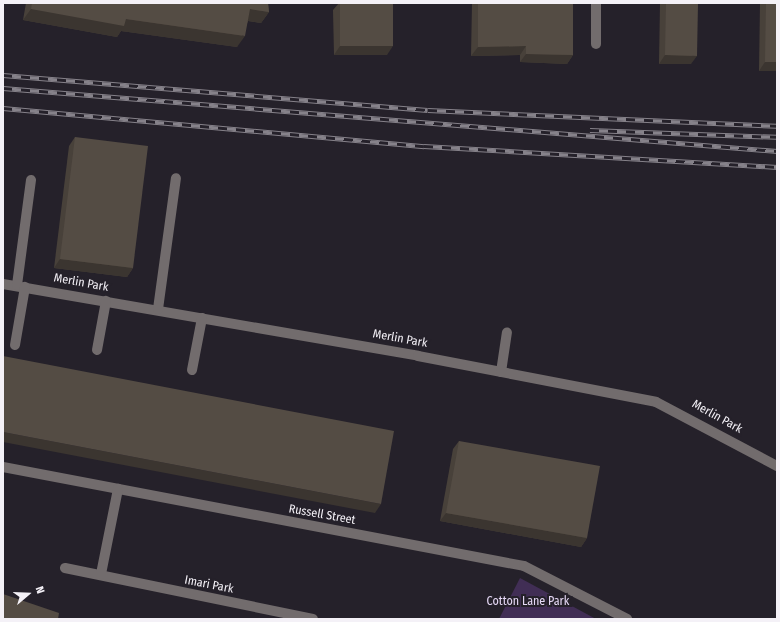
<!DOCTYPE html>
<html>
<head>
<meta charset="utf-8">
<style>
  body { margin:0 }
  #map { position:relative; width:780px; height:622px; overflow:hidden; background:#25212a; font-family:"Fira Sans Condensed",sans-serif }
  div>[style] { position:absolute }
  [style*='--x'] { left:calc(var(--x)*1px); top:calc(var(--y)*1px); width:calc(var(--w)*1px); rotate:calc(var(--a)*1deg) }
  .green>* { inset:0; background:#412e55 }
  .minor>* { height:10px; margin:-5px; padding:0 5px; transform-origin:5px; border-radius:5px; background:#726c6d }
  .rail>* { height:4.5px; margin-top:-2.25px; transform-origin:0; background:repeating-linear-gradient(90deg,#25212a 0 9px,#86828a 0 18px); box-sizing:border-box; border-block:1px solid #86828a }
  .wall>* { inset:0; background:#48413a }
  .shaded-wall>* { inset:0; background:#3b3530 }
  .building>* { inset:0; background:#544c44 }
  span { translate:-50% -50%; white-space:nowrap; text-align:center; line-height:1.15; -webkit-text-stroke:4px #25212a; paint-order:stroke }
  .street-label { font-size:12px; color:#f4f1f7 }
  .park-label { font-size:12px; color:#e5d8f5 }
  .frame { position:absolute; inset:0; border:4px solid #f4f1f7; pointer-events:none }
  .north { position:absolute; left:8px; top:574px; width:40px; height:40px; -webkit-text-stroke:3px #25212a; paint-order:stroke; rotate:71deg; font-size:11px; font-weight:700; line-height:16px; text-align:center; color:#f4f1f7 }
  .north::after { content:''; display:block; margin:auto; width:14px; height:18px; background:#f4f1f7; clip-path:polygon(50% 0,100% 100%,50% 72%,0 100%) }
</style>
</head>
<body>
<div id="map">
  <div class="green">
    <i style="clip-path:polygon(520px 578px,596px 619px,499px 619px)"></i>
  </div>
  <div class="minor">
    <i style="--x:596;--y:44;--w:41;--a:-90"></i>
    <i style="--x:3;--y:284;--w:421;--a:9.8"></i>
    <i style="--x:418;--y:356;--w:242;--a:10.9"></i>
    <i style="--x:656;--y:402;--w:137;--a:27.9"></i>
    <i style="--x:17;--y:285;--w:106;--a:-82.4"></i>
    <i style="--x:158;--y:309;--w:132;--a:-82.2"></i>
    <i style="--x:15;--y:345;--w:59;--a:-80.2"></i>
    <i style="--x:97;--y:350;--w:50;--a:-79.6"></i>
    <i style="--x:192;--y:370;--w:53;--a:-79.1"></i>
    <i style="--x:501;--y:372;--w:40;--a:-81.5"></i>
    <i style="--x:3;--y:467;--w:530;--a:10.76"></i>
    <i style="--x:524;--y:566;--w:116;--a:27.2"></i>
    <i style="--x:65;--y:568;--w:253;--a:11.6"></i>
    <i style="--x:101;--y:574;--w:87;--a:-78.7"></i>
  </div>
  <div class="rail">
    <i style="--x:3;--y:75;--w:426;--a:4.7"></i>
    <i style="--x:428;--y:110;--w:349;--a:2.6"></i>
    <i style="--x:3;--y:88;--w:777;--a:4.65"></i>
    <i style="--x:3;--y:108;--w:423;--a:5.2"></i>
    <i style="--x:424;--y:146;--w:354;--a:3.4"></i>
    <i style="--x:590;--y:130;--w:187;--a:2.1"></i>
  </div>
  <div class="wall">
    <i style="clip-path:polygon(26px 3px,268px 3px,269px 12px,261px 23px,248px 21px,237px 47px,121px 31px,117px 37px,23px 20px)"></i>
    <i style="clip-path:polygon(339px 3px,393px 3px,387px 55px,334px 55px,333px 10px)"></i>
    <i style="clip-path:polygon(472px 3px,573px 3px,573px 55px,567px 64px,520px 62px,520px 55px,471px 56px)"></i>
    <i style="clip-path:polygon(660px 3px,698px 3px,691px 64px,659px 64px)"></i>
    <i style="clip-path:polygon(760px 3px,777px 3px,777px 71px,759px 71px)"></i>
    <i style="clip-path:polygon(75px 137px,133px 268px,127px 277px,54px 268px,69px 146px)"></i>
    <i style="clip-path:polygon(459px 441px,587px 538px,581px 547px,440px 521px,453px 449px)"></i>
  </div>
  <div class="shaded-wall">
    <i style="clip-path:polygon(31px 9px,126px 19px,245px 36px,237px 47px,121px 31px,117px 37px,23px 20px)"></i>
    <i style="clip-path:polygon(250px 9px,269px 12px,261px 23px,243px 20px)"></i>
    <i style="clip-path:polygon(340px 46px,393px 46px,387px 55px,334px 55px)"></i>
    <i style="clip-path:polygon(526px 46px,520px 55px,471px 56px,478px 47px)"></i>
    <i style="clip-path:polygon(526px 54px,573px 55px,567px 64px,520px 62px)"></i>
    <i style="clip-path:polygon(665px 55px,697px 56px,691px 64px,659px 64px)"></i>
    <i style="clip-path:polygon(765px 62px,777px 62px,777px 71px,759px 71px)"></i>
    <i style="clip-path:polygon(60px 259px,133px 268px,127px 277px,54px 268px)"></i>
    <i style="clip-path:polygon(3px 432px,381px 504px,375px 513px,3px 442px)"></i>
    <i style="clip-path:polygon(446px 513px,587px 538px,581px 547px,440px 521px)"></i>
  </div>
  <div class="building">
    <i style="clip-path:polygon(32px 3px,268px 3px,269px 12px,250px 9px,245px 36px,126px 19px,124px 26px,31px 9px)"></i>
    <i style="clip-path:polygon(340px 3px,393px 3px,393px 46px,340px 46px)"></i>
    <i style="clip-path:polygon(478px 3px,573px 3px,573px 55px,526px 54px,526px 46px,478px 47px)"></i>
    <i style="clip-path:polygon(666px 3px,698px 3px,697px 56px,665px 55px)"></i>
    <i style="clip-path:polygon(766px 3px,777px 3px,777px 62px,765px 62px)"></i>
    <i style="clip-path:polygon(75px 137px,148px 146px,133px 268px,60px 259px)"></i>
    <i style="clip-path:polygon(3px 356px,394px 431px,381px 504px,3px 432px)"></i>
    <i style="clip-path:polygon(459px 441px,600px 466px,587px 538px,446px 513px)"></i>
    <i style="clip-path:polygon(3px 594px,59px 613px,58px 619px,3px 619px)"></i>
  </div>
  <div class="street-label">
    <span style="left:81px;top:283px;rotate:10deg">Merlin Park</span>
    <span style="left:400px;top:339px;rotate:10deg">Merlin Park</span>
    <span style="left:717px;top:417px;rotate:29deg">Merlin Park</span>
    <span style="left:322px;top:515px;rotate:10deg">Russell Street</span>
    <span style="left:209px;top:585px;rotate:11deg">Imari Park</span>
  </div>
  <div class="park-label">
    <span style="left:528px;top:602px">Cotton Lane Park</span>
  </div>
  <div class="frame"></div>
  <div class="north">N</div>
</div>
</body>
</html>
